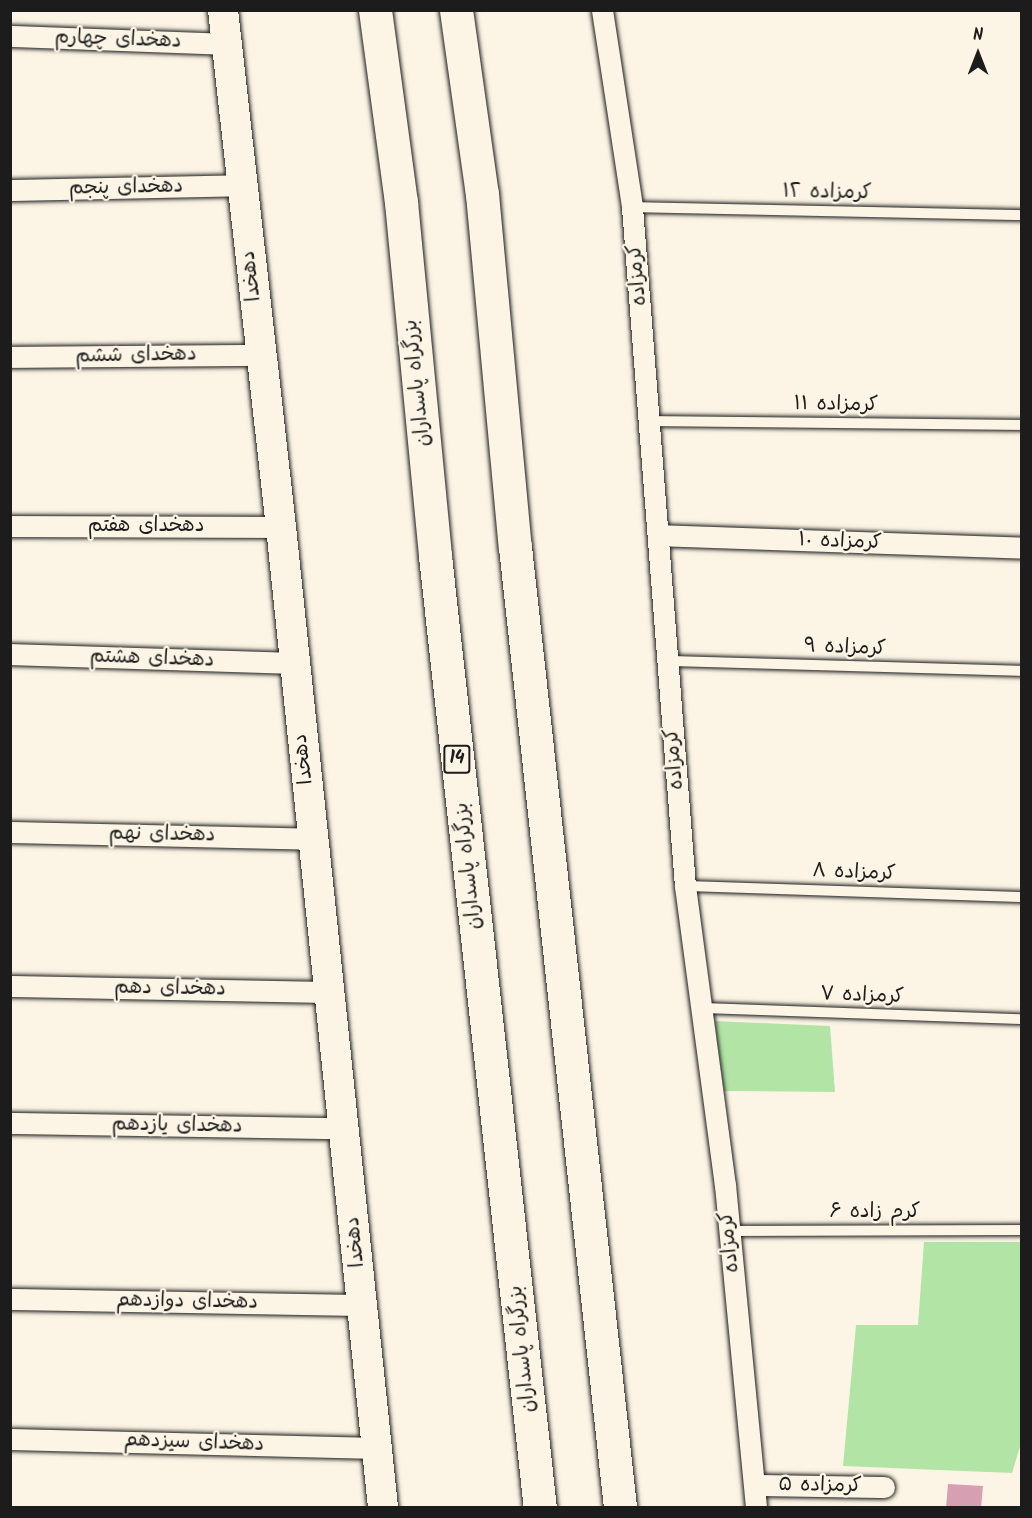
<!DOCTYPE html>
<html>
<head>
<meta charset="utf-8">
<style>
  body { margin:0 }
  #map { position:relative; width:1032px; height:1518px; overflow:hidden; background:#fcf5e5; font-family:Kalam,"Playpen Sans Arabic",sans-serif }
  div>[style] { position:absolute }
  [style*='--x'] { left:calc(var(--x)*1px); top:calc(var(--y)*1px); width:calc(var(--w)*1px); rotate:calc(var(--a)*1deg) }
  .green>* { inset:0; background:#b1e4a5 }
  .building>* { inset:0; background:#d79fb2 }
  .roads { filter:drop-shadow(0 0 2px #1c1c1c) drop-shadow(0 0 2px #1c1c1c) }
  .lane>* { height:10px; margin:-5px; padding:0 5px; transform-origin:5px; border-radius:5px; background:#fcf5e5 }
  .street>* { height:21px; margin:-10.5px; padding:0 10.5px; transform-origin:10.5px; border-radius:10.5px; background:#fcf5e5 }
  .secondary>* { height:30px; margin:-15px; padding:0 15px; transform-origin:15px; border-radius:15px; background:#fcf5e5 }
  .highway>* { height:33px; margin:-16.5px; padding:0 16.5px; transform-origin:16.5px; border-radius:16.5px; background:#fcf5e5 }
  span { translate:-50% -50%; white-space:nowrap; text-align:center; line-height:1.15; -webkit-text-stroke:4.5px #fcf5e5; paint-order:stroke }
  .shield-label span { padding:2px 4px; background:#fcf5e5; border:2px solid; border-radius:4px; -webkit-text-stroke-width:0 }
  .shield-label { font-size:18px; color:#1c1c1c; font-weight:700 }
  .street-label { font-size:20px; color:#1c1c1c }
  .frame { position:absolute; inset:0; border:12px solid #1c1c1c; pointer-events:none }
  .north { position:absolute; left:948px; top:24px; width:60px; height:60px; -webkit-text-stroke:4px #fcf5e5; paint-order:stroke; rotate:0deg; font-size:16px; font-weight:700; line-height:24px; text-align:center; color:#1c1c1c }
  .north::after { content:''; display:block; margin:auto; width:21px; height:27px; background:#1c1c1c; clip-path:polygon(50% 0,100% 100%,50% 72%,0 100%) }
</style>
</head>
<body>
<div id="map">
  <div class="green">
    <i style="clip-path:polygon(715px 1021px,830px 1026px,835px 1092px,724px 1091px)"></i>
    <i style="clip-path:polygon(924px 1242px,1021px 1242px,1022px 1440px,1012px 1473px,843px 1466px,856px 1325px,918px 1325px)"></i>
  </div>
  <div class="building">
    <i style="clip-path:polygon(948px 1484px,983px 1486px,981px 1508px,946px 1508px)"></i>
  </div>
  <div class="roads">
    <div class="lane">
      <i style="--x:632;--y:207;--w:390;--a:1.2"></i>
      <i style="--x:650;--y:421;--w:372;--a:0.6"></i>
      <i style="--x:667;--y:661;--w:355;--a:1.6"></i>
      <i style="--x:685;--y:886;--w:337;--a:1.9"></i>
      <i style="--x:701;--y:1008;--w:321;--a:2"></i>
      <i style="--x:729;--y:1231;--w:293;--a:-0.2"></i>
    </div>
    <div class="street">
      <i style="--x:602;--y:10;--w:199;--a:81.3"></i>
      <i style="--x:632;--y:207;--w:681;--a:85.54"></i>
      <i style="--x:685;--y:886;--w:302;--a:82.4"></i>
      <i style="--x:725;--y:1185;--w:324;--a:84.5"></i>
      <i style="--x:10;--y:36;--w:216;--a:2.1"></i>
      <i style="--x:10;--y:190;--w:232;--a:-1.2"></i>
      <i style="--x:10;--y:357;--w:251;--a:-0.5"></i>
      <i style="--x:10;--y:526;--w:271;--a:0.2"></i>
      <i style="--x:658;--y:535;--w:364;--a:2"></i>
      <i style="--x:10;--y:654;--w:283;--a:1.8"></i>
      <i style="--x:10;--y:832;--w:303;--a:1.3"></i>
      <i style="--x:10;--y:986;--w:319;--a:1.1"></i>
      <i style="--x:10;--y:1123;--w:334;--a:0.9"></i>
      <i style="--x:10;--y:1299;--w:353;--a:1"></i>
      <i style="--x:10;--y:1439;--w:367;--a:1.4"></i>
      <i style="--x:755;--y:1485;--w:129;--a:0.9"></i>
    </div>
    <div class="secondary">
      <i style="--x:223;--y:10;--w:520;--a:83.6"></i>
      <i style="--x:281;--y:527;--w:986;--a:84.06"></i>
    </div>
    <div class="highway">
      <i style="--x:375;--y:10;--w:194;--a:82.3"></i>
      <i style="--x:401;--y:202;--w:356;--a:84.5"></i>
      <i style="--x:435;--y:556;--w:958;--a:83.71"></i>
      <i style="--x:456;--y:10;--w:186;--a:82"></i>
      <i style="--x:482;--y:194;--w:355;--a:84.7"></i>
      <i style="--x:515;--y:547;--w:967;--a:83.76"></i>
    </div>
  </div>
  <div class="shield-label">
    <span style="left:457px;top:759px">14</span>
  </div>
  <div class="street-label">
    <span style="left:118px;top:40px;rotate:2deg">دهخدای چهارم</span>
    <span style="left:126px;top:188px;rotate:-1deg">دهخدای پنجم</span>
    <span style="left:827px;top:193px;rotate:1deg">کرمزاده ١٢</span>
    <span style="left:638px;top:275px;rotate:-95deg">کرمزاده</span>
    <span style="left:252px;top:276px;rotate:-97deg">دهخدا</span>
    <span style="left:136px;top:356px;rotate:-1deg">دهخدای ششم</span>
    <span style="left:418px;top:383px;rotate:-96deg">بزرگراه پاسداران</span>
    <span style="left:836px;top:405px;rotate:1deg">کرمزاده ١١</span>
    <span style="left:146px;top:526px">دهخدای هفتم</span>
    <span style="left:840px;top:542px;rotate:2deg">کرمزاده ١٠</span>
    <span style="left:845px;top:648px;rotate:2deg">کرمزاده ٩</span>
    <span style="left:152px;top:659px;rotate:2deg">دهخدای هشتم</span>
    <span style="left:304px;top:759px;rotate:-97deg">دهخدا</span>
    <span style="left:675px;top:759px;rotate:-95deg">کرمزاده</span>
    <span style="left:162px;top:835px;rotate:1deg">دهخدای نهم</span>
    <span style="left:469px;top:866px;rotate:-96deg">بزرگراه پاسداران</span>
    <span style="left:854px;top:873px;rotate:2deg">کرمزاده ٨</span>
    <span style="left:170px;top:989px;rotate:1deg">دهخدای دهم</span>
    <span style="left:862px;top:996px;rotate:2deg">کرمزاده ٧</span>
    <span style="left:177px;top:1126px;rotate:1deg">دهخدای یازدهم</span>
    <span style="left:875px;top:1212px">کرم زاده ۶</span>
    <span style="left:356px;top:1242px;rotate:-96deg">دهخدا</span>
    <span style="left:730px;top:1242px;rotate:-96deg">کرمزاده</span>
    <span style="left:187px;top:1302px;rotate:1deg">دهخدای دوازدهم</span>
    <span style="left:523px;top:1349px;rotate:-96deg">بزرگراه پاسداران</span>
    <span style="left:194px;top:1443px;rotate:2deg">دهخدای سیزدهم</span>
    <span style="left:820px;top:1486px;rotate:1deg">کرمزاده ۵</span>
  </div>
  <div class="frame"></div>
  <div class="north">N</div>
</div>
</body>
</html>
